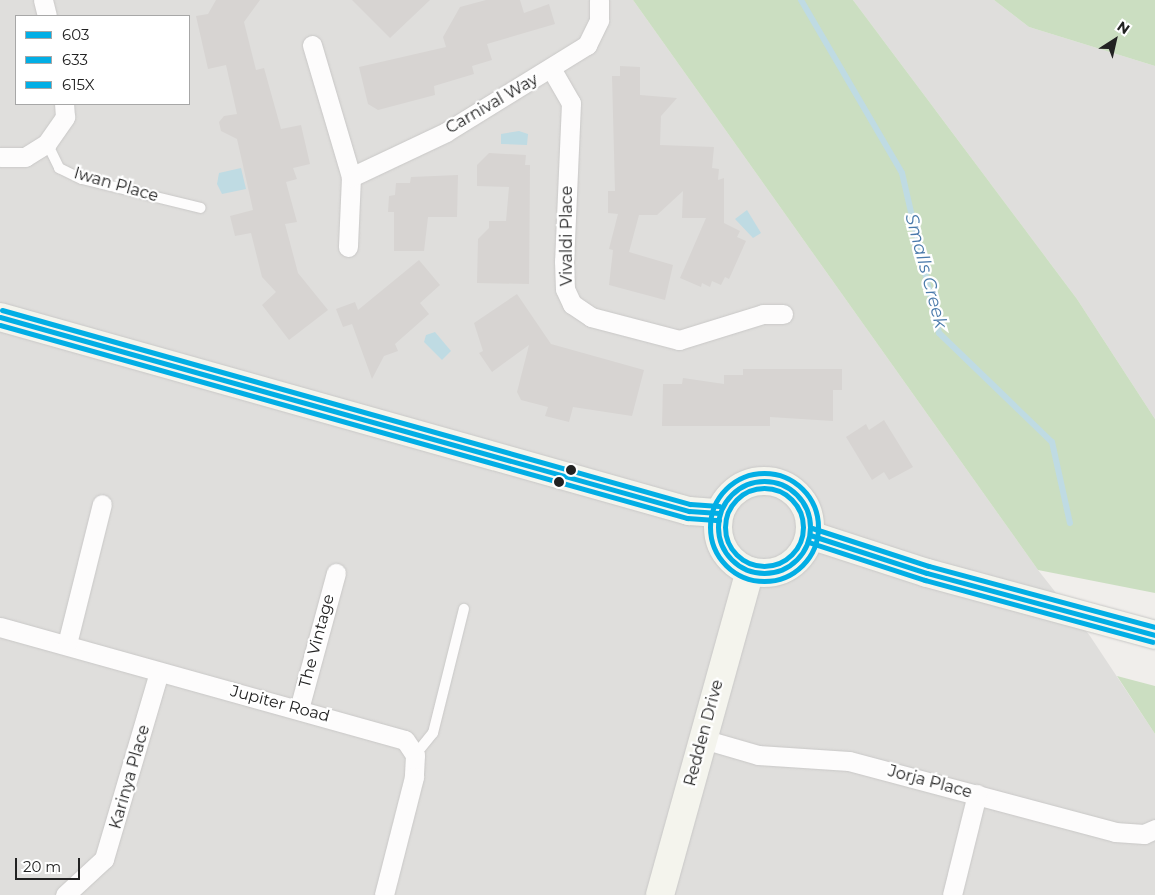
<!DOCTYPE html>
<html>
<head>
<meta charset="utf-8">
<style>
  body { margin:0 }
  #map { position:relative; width:1155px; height:895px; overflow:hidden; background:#f0eeeb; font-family:Montserrat,sans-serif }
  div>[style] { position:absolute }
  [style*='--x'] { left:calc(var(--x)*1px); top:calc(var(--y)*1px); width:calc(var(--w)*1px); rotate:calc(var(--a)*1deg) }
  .residential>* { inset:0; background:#dfdedc }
  .forest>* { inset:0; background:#cbdec1 }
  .water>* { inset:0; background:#bfdbe3 }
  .stream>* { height:6px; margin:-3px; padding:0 3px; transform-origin:3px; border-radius:3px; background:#bfdbe3 }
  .building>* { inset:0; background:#d7d4d2 }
  .roads { filter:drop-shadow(0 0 1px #c9c8c7) drop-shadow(0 0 1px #c9c8c7) }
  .lane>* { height:10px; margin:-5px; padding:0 5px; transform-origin:5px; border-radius:5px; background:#fdfcfc }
  .street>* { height:19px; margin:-9.5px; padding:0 9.5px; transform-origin:9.5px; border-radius:9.5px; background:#fdfcfc }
  .secondary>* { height:28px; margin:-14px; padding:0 14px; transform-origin:14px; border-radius:14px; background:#f4f4ed }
  .secondary>.ring { margin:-14px; padding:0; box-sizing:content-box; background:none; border:28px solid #f4f4ed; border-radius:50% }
  .bus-1>* { height:5px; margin:-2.5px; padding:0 2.5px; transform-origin:2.5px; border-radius:2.5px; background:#02aee5 }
  .bus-1>.ring { margin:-2.5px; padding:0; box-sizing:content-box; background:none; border:5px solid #02aee5; border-radius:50% }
  .bus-2>* { height:5px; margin:-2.5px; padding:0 2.5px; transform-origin:2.5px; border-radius:2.5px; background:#02aee5 }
  .bus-2>.ring { margin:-2.5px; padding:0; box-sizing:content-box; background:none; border:5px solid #02aee5; border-radius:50% }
  .bus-3>* { height:5px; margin:-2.5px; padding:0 2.5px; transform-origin:2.5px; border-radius:2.5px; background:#02aee5 }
  .bus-3>.ring { margin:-2.5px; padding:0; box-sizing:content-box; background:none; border:5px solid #02aee5; border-radius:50% }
  .dots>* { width:14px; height:14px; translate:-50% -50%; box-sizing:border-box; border:2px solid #fff; border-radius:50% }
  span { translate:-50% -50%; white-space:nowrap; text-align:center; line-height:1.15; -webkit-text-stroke:4.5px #fff; paint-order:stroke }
  .street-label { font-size:16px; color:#222 }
  .water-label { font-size:18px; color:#4a7aab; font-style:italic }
  .legend { position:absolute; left:15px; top:15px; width:175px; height:90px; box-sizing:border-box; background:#fff; border:1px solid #a7a7a7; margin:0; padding:6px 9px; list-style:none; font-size:15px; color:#222 }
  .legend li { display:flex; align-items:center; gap:10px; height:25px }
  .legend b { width:25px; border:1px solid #a7a7a7 }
  .north { position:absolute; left:1090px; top:15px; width:50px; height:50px; -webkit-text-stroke:4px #fff; paint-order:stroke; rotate:35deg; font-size:14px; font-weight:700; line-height:20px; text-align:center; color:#222 }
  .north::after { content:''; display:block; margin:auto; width:18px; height:22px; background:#222; clip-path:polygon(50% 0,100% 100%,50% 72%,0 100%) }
  .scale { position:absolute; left:15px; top:858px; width:65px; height:22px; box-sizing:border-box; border:2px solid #222; border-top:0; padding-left:6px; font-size:15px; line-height:18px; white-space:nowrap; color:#222; -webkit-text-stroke:4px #fff; paint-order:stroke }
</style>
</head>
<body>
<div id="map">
  <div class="residential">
    <i style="clip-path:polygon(evenodd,0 0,633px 0,1038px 570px,1090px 636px,1155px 734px,1155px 895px,0 895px,0 0,16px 16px,189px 16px,189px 104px,16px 104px,16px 16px)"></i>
    <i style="clip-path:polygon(853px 0,994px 0,1029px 27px,1155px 66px,1155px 419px,1077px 299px)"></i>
  </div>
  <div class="forest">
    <i style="clip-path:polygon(633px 0,853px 0,1077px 299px,1155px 419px,1155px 593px,1038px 570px)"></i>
    <i style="clip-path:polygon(994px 0,1155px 0,1155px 66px,1029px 27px)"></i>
    <i style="clip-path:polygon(1117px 676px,1155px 686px,1155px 734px)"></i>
  </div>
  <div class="water">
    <i style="clip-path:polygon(519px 131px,528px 134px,527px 145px,501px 144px,501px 134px)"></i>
    <i style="clip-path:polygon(241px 168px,246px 189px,222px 194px,217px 184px,219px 173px)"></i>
    <i style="clip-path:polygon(747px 210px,761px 233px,753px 238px,735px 219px)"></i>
    <i style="clip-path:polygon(435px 332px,451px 351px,442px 360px,424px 342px,426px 335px)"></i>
  </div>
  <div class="stream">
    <i style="--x:801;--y:0;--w:200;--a:59.7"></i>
    <i style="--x:902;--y:173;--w:164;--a:77"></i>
    <i style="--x:939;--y:333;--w:157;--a:44"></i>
    <i style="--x:1052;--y:442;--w:83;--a:77.5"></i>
  </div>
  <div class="building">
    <i style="clip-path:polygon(216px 0,260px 0,244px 22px,256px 70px,264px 68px,281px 129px,301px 125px,310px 164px,293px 168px,297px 179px,286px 182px,297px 222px,285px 224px,298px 273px,328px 310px,289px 340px,262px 305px,276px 292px,262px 277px,251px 233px,235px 236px,230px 216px,253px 210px,237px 139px,221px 131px,219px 122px,224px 116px,237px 114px,226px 65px,208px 69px,196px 16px,208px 14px)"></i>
    <i style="clip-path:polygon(352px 0,430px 0,390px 38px)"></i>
    <i style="clip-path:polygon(486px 0,520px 0,524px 13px,549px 4px,555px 24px,487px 44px,492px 60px,472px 66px,474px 74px,434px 86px,435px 95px,378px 110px,368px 104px,359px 67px,446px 47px,443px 37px,460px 7px)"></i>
    <i style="clip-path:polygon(620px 66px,640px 67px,640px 95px,677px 98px,661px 116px,660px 145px,714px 147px,712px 168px,719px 169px,718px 180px,724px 178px,724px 223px,740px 231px,737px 237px,746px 241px,729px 279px,725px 277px,721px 285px,712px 281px,710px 287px,702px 283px,701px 287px,680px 278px,706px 218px,682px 218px,683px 191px,657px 215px,639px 215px,629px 252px,673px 265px,665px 300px,609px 285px,613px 250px,609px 249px,618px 214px,608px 213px,608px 191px,615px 191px,612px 76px,620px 76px)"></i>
    <i style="clip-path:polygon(489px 153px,526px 155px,525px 165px,530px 165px,529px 284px,477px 283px,478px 239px,489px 228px,489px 221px,506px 221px,509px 187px,477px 186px,477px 165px)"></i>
    <i style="clip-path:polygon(458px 175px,457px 217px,428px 217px,424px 251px,394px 251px,394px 212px,388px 212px,389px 196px,395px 195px,396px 183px,410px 183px,411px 177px)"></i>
    <i style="clip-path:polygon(419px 260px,440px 285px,420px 303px,429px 314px,395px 344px,398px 351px,384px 356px,372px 379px,352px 324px,343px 327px,336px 309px,355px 302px,358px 310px)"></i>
    <i style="clip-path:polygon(517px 294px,551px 344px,644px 370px,632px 416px,573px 407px,569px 422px,545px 416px,548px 407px,521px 400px,517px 392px,529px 345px,492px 372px,479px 353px,483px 351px,474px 323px)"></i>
    <i style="clip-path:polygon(743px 369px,842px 369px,842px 390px,833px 390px,833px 421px,770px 417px,770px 426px,662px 426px,663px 384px,682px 384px,683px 378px,724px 384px,724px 375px,743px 375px)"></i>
    <i style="clip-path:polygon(884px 420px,913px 467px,889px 480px,884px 472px,872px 480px,846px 437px,866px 424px,869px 430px)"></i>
  </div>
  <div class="roads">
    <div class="lane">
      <i style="--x:47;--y:143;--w:28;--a:64"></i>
      <i style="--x:59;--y:168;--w:25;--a:26"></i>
      <i style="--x:82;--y:179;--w:122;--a:13.7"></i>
      <i style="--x:415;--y:755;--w:28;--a:-51"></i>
      <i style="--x:433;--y:733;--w:128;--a:-76"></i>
    </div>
    <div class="street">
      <i style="--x:43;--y:0;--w:16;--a:76"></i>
      <i style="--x:312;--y:45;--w:138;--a:73.5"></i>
      <i style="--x:351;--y:177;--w:70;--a:92.5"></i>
      <i style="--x:552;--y:70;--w:38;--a:60"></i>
      <i style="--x:571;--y:103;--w:158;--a:92.5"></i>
      <i style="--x:564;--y:261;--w:28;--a:88"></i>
      <i style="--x:565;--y:289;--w:17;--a:65"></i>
      <i style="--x:572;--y:304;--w:23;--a:34"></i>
      <i style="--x:591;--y:317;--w:91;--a:14.6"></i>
      <i style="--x:679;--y:340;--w:88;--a:-17.2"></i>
      <i style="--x:763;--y:314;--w:20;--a:0"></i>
      <i style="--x:0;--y:157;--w:25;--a:0"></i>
      <i style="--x:25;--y:157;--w:26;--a:-32"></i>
      <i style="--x:47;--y:143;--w:32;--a:-55"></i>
      <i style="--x:65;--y:117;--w:13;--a:-94"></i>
      <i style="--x:351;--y:177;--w:105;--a:-25.3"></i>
      <i style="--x:446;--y:132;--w:166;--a:-31.7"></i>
      <i style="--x:587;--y:45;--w:28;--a:-64"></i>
      <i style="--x:599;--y:20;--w:20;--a:-90"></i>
      <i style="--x:0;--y:627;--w:420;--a:15.6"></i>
      <i style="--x:405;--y:740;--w:18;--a:56"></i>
      <i style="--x:415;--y:755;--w:22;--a:93"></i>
      <i style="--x:414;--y:777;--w:122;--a:104.3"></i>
      <i style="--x:67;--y:644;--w:144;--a:-76"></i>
      <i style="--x:299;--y:709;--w:141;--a:-74.8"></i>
      <i style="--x:703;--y:739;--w:57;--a:16.2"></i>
      <i style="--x:758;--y:755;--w:91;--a:3.8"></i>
      <i style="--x:849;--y:761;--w:275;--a:14.9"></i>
      <i style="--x:1115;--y:832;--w:29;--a:4"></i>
      <i style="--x:1144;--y:834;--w:12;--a:-24"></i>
      <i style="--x:65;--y:895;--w:53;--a:-42.7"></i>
      <i style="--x:104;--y:859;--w:195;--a:-73.6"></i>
      <i style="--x:952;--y:895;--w:104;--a:-76.1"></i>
    </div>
    <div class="secondary">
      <i style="--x:0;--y:317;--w:716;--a:15.73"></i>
      <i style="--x:689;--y:511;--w:30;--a:4"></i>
      <i class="ring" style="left:718px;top:481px;width:64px;height:64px"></i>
      <i style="--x:810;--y:535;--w:123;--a:18"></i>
      <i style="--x:927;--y:573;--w:236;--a:15.2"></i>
      <i style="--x:660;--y:895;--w:336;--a:-74.5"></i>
    </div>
  </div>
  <div class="bus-1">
    <i style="--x:0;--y:317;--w:716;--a:15.73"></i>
    <i style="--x:689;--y:511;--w:30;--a:4"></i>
    <i class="ring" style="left:718px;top:481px;width:87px;height:87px"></i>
    <i style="--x:810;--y:535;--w:123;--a:18"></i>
    <i style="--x:927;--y:573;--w:236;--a:15.2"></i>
  </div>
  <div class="bus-2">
    <i style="--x:0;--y:325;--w:714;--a:15.69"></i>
    <i style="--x:687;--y:518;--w:32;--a:4"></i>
    <i class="ring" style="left:710px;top:473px;width:103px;height:103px"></i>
    <i style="--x:808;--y:542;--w:123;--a:18"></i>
    <i style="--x:925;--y:580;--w:236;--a:15.2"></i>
  </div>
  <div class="bus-3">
    <i style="--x:2;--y:310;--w:715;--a:15.75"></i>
    <i style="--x:690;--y:504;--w:29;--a:4"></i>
    <i class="ring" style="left:725px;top:488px;width:73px;height:73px"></i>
    <i style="--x:812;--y:528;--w:123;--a:18"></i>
    <i style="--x:929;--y:566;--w:234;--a:15.1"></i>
  </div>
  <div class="dots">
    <i style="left:571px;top:470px;background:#222"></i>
    <i style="left:559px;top:482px;background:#222"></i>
  </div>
  <div class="street-label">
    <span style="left:492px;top:104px;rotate:-30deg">Carnival Way</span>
    <span style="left:116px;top:185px;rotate:16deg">Iwan Place</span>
    <span style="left:567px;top:236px;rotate:-90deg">Vivaldi Place</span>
    <span style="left:317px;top:641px;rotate:-75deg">The Vintage</span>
    <span style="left:280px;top:704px;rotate:15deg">Jupiter Road</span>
    <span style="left:704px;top:733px;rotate:-75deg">Redden Drive</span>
    <span style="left:130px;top:777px;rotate:-74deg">Karinya Place</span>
    <span style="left:930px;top:782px;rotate:15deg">Jorja Place</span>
  </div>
  <div class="water-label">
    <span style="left:926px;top:271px;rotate:75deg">Smalls Creek</span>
  </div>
  <ul class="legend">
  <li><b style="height:6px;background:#02aee5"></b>603</li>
  <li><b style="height:6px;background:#02aee5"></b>633</li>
  <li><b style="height:6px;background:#02aee5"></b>615X</li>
  </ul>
  <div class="north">N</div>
  <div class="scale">20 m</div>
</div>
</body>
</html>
